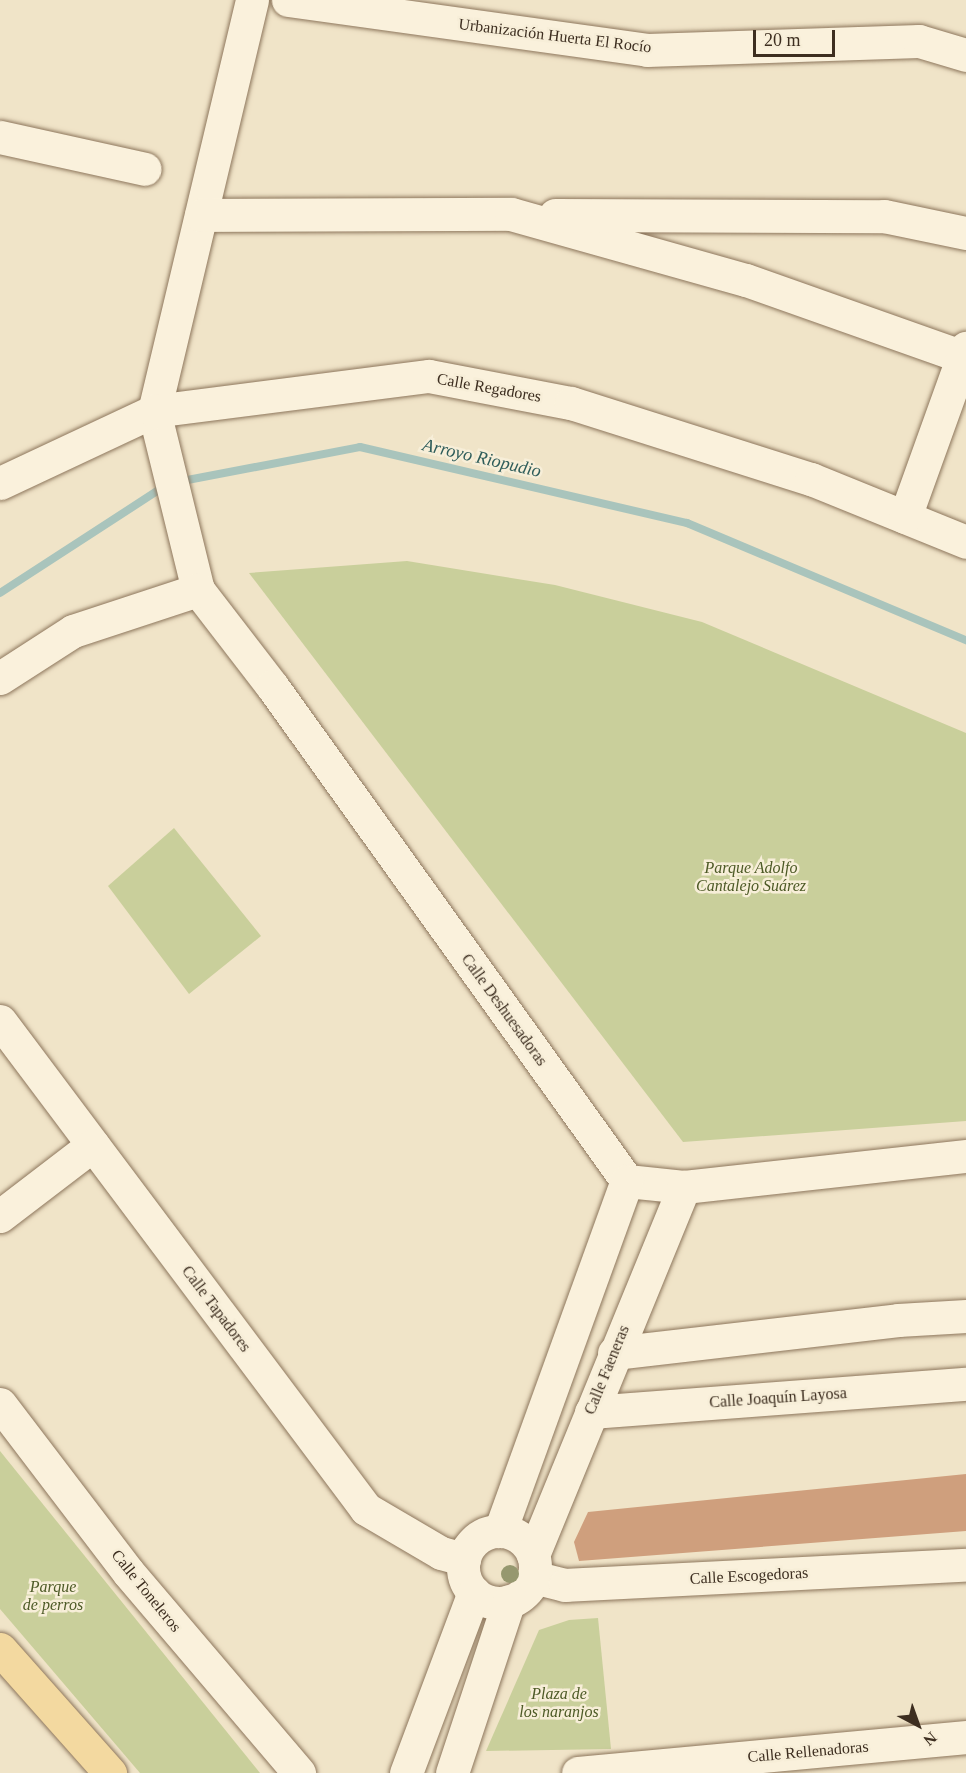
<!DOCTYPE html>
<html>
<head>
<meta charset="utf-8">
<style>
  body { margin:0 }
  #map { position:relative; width:966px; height:1773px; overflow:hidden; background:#f0e4c8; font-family:Georgia,serif }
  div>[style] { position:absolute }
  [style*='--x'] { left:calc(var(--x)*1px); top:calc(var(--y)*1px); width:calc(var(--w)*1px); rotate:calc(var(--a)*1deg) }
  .green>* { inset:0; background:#c9cf9b }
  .stream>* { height:8px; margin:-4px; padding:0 4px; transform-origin:4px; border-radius:4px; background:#a9c4bc }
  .building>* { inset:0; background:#cf9f7d }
  .roads { filter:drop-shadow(0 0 2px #8d765c) drop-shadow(0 0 2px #8d765c) }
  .minor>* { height:33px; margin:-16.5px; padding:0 16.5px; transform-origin:16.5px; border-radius:16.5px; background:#faf1dc }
  .minor>.ring { margin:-16.5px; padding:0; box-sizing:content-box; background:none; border:33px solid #faf1dc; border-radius:50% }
  .major>* { height:33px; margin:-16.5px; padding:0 16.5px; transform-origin:16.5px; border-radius:16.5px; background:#f3d9a0 }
  .trees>* { width:18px; height:18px; margin:-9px; border-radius:50%; background:#96986f }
  span { translate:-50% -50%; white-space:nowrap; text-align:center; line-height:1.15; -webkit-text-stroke:5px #f7eed8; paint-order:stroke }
  .street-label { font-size:16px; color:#3d2e20 }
  .park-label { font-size:16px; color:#4d5a26; font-style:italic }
  .water-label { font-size:18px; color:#2f5d5a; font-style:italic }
  .north { position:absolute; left:888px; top:1695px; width:60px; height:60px; -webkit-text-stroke:4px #f7eed8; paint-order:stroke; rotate:139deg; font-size:16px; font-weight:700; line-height:24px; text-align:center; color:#3d2e20 }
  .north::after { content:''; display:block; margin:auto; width:21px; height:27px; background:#3d2e20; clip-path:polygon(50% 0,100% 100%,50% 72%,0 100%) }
  .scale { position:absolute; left:753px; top:30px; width:82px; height:27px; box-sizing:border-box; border:3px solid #3d2e20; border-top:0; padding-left:8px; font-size:18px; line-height:21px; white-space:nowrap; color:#3d2e20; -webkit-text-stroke:4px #f7eed8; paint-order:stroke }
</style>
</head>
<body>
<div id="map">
  <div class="green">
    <i style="clip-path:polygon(407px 561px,555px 585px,702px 622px,966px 733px,966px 1121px,683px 1142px,249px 573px)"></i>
    <i style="clip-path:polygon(174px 828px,261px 936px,189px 994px,108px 886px)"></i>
    <i style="clip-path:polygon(0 1451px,260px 1773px,140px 1773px,0 1609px)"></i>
    <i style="clip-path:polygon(598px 1618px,611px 1749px,486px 1751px,539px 1630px,569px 1620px)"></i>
  </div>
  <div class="stream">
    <i style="--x:177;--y:482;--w:186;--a:-10.8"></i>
    <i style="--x:360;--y:447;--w:336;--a:13.1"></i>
    <i style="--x:687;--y:523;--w:303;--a:22.8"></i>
    <i style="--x:0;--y:593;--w:197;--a:-33"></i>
  </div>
  <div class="building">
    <i style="clip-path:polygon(966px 1474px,966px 1531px,579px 1561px,574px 1542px,588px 1512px)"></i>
  </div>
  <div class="roads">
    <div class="minor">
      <i style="--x:252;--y:0;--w:423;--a:103.4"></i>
      <i style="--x:154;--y:411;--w:184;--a:76.2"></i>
      <i style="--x:198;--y:590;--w:121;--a:52.4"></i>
      <i style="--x:272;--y:686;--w:609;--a:54.35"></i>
      <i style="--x:627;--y:1181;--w:57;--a:6"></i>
      <i style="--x:684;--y:1187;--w:284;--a:-6.3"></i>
      <i style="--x:288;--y:0;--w:362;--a:7.9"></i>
      <i style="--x:647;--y:50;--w:272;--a:-1.9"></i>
      <i style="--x:919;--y:41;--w:49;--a:16.6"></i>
      <i style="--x:0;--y:137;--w:148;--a:12.4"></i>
      <i style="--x:201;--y:215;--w:310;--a:-0.2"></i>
      <i style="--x:511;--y:214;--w:244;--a:15.7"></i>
      <i style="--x:746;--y:280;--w:230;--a:19.5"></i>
      <i style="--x:555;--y:215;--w:329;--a:0.2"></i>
      <i style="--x:884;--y:216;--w:84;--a:11.7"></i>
      <i style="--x:0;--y:483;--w:170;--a:-25.1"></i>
      <i style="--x:154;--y:411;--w:277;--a:-7.3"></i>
      <i style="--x:429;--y:376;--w:145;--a:10.8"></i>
      <i style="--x:571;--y:403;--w:252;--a:17.6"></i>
      <i style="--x:811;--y:479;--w:167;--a:22.1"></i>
      <i style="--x:905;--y:517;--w:180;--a:-70.2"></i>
      <i style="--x:0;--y:678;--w:87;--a:-32.8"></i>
      <i style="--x:73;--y:631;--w:132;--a:-18.2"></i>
      <i style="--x:0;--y:1021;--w:610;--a:53.13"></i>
      <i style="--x:366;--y:1509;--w:87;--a:30.4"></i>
      <i style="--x:441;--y:1553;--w:24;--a:15"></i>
      <i style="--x:0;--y:1216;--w:117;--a:-37.4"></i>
      <i style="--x:614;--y:1353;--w:286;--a:-6.6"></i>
      <i style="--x:898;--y:1320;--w:68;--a:-3.4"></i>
      <i style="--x:0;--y:1404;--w:211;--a:52.7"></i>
      <i style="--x:128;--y:1572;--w:264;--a:49.6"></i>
      <i style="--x:591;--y:1412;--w:376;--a:-4.3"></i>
      <i style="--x:500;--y:1531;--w:372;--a:-70.1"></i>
      <i class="ring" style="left:463px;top:1531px;width:39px;height:39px"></i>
      <i style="--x:533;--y:1555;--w:398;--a:-67.7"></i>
      <i style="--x:533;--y:1577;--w:33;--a:14"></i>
      <i style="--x:565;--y:1585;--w:401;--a:-2.9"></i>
      <i style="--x:406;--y:1773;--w:193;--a:-69.4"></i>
      <i style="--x:452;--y:1773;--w:181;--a:-71.7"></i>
      <i style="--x:578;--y:1773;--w:390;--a:-5.3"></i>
    </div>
    <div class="major">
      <i style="--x:0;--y:1649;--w:166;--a:48.4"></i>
    </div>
  </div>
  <div class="trees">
    <i style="left:510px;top:1574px"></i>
  </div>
  <div class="street-label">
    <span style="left:555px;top:36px;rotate:7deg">Urbanización Huerta El Rocío</span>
    <span style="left:489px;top:388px;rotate:10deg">Calle Regadores</span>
    <span style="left:504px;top:1010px;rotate:54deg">Calle Deshuesadoras</span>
    <span style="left:216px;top:1309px;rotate:53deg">Calle Tapadores</span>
    <span style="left:607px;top:1370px;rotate:-68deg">Calle Faeneras</span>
    <span style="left:778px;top:1398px;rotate:-4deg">Calle Joaquín Layosa</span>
    <span style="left:749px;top:1576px;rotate:-3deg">Calle Escogedoras</span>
    <span style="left:146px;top:1591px;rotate:51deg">Calle Toneleros</span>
    <span style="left:808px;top:1752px;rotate:-5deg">Calle Rellenadoras</span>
  </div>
  <div class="park-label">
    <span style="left:751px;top:877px">Parque Adolfo<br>Cantalejo Suárez</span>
    <span style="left:53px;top:1596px">Parque<br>de perros</span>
    <span style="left:559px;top:1703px">Plaza de<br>los naranjos</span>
  </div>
  <div class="water-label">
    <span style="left:482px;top:458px;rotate:13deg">Arroyo Riopudio</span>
  </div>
  <div class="north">N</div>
  <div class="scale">20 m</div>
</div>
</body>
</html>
